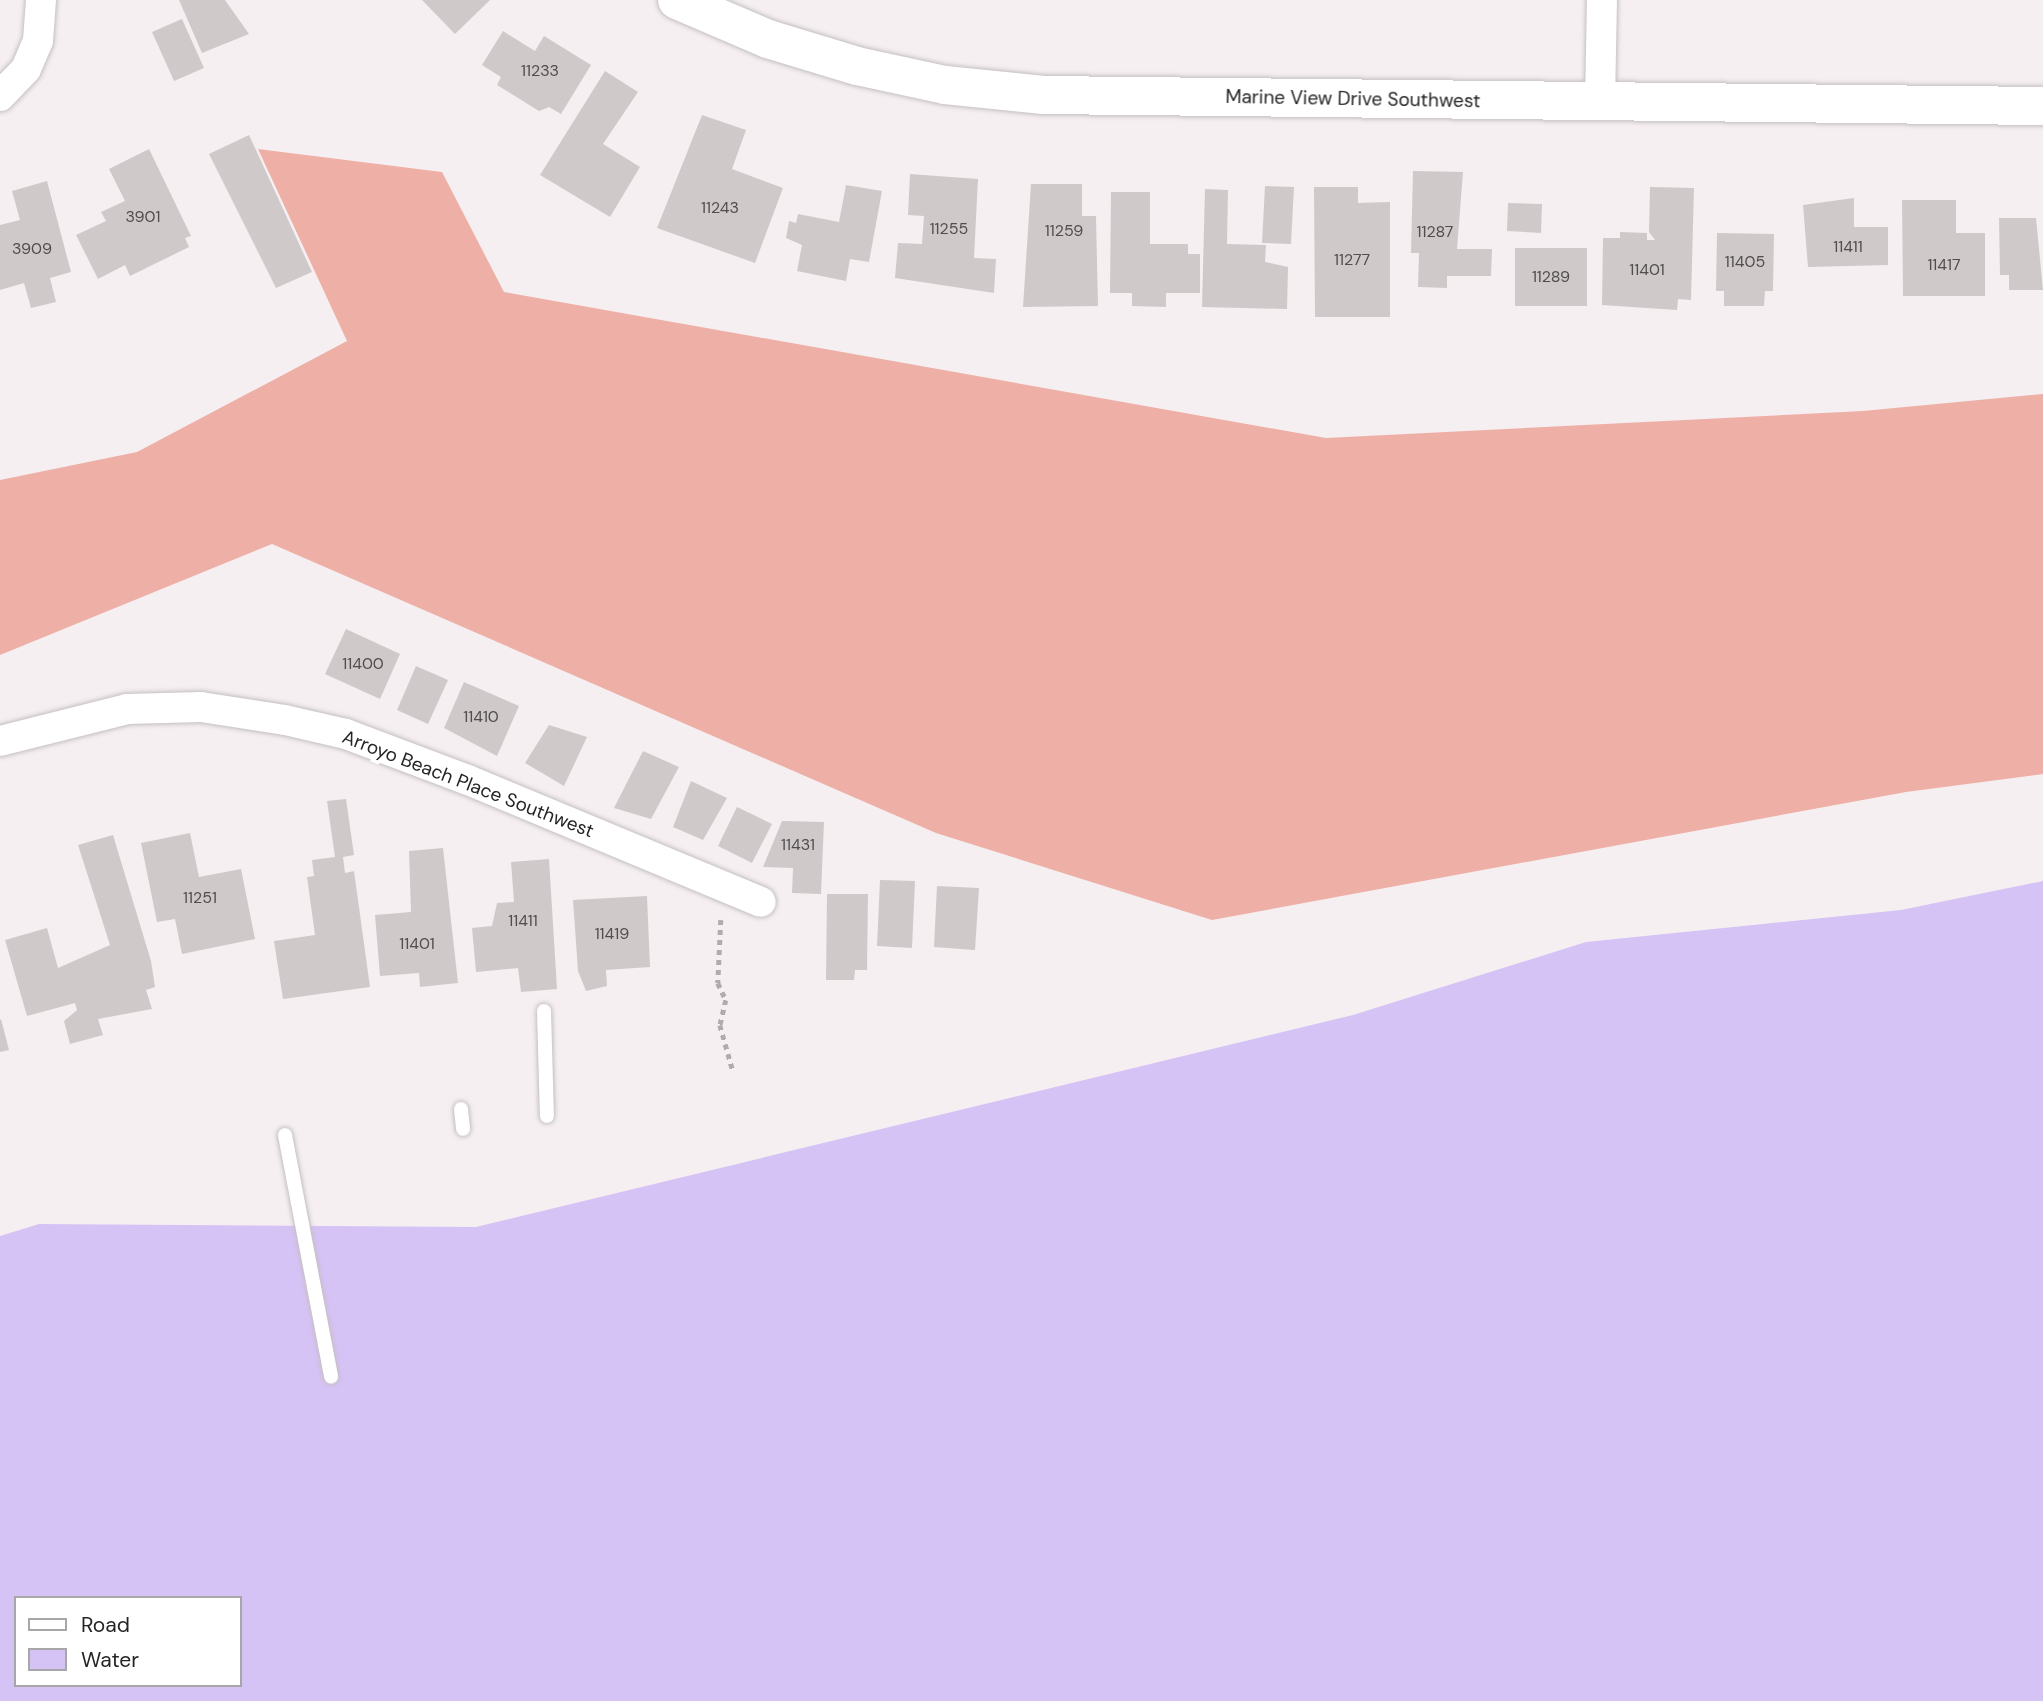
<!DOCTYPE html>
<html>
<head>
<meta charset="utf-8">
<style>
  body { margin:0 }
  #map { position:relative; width:2043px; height:1701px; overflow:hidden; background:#f5eff2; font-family:"DM Sans",sans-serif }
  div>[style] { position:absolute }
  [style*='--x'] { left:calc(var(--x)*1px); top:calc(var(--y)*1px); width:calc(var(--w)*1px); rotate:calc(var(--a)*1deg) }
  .forest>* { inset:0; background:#eeb0a6 }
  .water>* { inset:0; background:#d6c3f6 }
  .building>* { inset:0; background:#d0c9ca }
  .path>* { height:4.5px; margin-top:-2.25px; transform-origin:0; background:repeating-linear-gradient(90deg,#b0abae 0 5px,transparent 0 10px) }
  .roads { filter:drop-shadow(0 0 2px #c5bfc2) drop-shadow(0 0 2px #c5bfc2) }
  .lane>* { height:14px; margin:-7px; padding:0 7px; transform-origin:7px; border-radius:7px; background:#fff }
  .street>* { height:30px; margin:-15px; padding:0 15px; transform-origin:15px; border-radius:15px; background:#fff }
  .secondary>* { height:38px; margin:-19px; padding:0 19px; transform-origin:19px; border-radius:19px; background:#fff }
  span { translate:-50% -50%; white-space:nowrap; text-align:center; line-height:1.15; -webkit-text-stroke:7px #fff; paint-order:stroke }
  .number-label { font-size:16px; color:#504d4e }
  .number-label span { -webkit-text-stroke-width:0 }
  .street-label { font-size:19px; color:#262425 }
  .legend { position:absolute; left:14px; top:1596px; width:228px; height:91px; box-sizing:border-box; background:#fff; border:2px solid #a8a7a8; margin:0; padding:9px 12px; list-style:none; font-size:21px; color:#262425 }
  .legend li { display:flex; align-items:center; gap:14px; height:35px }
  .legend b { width:35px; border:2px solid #a8a7a8 }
</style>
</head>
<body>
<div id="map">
  <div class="forest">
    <i style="clip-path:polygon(258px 149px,442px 172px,504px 292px,1326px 438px,1863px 411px,2043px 394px,2043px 774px,1906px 792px,1212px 920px,936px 833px,272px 544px,0 655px,0 480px,137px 452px,347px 341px)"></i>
  </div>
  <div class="water">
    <i style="clip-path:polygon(evenodd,2043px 881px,2043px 1701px,0 1701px,0 1236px,39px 1224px,476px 1227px,1353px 1015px,1586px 942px,1901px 910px,2043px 881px,16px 1598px,240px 1598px,240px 1685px,16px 1685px,16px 1598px)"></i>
  </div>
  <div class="building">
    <i style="clip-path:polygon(179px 0,225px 0,249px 34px,202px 53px)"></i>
    <i style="clip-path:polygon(422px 0,490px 0,455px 34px)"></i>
    <i style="clip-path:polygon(182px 19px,204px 68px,174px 81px,152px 32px)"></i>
    <i style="clip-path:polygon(503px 31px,535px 51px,544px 36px,591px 65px,561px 114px,549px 107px,539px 111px,497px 85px,501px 77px,482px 65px)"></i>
    <i style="clip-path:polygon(605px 71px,638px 92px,603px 144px,640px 167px,610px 217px,540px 175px)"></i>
    <i style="clip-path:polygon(702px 115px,746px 130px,732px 169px,783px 188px,755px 263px,657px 228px)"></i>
    <i style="clip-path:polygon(249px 135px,312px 272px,276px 288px,209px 154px)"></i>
    <i style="clip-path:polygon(149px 149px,191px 236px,185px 238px,189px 247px,130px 276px,125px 265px,98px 279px,76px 235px,106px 221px,101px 212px,125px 201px,109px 169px)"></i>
    <i style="clip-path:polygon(1413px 171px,1463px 172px,1457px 249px,1492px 249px,1491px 276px,1447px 276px,1447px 288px,1418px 287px,1419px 253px,1411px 253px)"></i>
    <i style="clip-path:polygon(910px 174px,978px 179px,974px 258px,996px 259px,994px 293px,895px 278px,898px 243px,922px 244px,924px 216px,908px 215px)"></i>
    <i style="clip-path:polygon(47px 181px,71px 272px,50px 278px,56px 302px,31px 308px,24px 283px,0 290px,0 225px,20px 220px,12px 191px)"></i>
    <i style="clip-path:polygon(1031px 184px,1082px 184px,1082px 216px,1096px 216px,1098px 306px,1023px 307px)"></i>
    <i style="clip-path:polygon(846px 185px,882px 191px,869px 262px,850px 259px,846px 281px,797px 271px,802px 245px,786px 238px,789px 221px,796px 223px,798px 214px,839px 222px)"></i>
    <i style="clip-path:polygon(1265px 186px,1294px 187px,1291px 244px,1262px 243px)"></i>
    <i style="clip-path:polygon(1314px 187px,1358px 187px,1358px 203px,1390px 202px,1390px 317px,1315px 317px)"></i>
    <i style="clip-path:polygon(1650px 187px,1694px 188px,1691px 300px,1678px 299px,1677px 310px,1602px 305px,1603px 238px,1620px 238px,1620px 232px,1647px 233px,1647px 240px,1655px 240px,1649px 232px)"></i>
    <i style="clip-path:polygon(1205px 189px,1228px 190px,1227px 244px,1266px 245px,1265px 262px,1288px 267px,1287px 309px,1202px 307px)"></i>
    <i style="clip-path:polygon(1111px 192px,1150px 192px,1150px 244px,1188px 244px,1188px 254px,1200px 254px,1200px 293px,1166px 293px,1166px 307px,1132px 306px,1132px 293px,1110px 293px)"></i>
    <i style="clip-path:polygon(1854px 198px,1854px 227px,1888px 227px,1888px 265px,1808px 267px,1803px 205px)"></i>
    <i style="clip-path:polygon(1902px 200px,1956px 200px,1956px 233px,1985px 233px,1985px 296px,1903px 296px)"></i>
    <i style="clip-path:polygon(1508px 203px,1542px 204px,1541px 233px,1507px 231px)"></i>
    <i style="clip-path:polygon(1999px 218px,2036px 218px,2043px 290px,2009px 290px,2009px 275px,2000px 275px)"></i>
    <i style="clip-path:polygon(1717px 233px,1774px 234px,1773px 291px,1765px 291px,1764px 306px,1724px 306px,1724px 291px,1716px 291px)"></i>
    <i style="clip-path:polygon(1515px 248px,1587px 248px,1587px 306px,1515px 306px)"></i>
    <i style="clip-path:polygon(346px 629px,400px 654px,380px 699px,325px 674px)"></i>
    <i style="clip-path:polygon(416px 666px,448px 680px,428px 724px,397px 710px)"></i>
    <i style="clip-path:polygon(464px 682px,519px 706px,497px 756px,444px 728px)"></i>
    <i style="clip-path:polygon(549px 725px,587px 737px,564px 786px,525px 763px)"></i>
    <i style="clip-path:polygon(643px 751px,679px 767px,651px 819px,614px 808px)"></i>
    <i style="clip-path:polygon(691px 781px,727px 798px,703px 840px,673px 827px)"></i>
    <i style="clip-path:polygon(346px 799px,354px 855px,343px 857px,345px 873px,354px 871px,370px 987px,283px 999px,274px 941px,315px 935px,307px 877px,314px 876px,312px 860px,335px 857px,327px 801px)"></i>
    <i style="clip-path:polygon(737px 807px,772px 824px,752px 863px,718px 846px)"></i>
    <i style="clip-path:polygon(782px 821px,824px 822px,821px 894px,792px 893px,793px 868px,763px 867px)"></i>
    <i style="clip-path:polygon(190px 833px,199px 877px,241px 869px,255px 939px,182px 954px,175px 919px,157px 922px,141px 843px)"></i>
    <i style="clip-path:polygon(113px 835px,151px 961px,155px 987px,146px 990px,152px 1009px,98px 1019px,103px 1035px,70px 1044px,64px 1021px,77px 1010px,75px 1003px,27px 1016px,5px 940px,47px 928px,58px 968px,110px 945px,78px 845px)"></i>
    <i style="clip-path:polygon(443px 848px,458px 983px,420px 987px,419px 973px,380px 976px,375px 915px,411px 912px,409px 851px)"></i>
    <i style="clip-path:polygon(549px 859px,557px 989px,521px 992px,518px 968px,476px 972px,472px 928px,492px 926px,497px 903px,514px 902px,511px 862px)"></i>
    <i style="clip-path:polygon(880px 880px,915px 881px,912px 948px,877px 946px)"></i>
    <i style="clip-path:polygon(937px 886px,979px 888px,975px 950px,934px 947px)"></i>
    <i style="clip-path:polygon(827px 894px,868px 894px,867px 970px,855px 970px,854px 980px,826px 980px)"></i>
    <i style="clip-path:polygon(647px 896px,650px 967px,606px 970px,607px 986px,586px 991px,578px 971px,573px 900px)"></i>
    <i style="clip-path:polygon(1px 1019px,9px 1050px,0 1052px,0 1020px)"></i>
  </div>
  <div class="path">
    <i style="--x:721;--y:920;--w:63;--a:92.7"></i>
    <i style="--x:718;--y:983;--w:19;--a:65"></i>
    <i style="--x:726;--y:1000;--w:26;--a:103"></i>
    <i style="--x:720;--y:1025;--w:48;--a:74.2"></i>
  </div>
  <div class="roads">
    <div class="lane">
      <i style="--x:544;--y:1011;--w:105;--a:88.4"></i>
      <i style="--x:461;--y:1109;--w:20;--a:84"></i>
      <i style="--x:285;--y:1135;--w:246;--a:79.2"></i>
    </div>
    <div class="street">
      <i style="--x:0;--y:96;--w:37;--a:-46"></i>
      <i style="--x:26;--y:69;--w:30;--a:-67"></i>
      <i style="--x:38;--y:41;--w:41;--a:-85.8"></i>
      <i style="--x:1600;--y:103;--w:103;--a:-88.9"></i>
      <i style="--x:0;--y:741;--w:131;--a:-14.1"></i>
      <i style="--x:127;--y:709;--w:74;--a:-1.5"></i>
      <i style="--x:201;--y:707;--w:85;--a:8.8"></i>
      <i style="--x:285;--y:720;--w:63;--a:12.9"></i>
      <i style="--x:346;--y:734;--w:130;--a:20.7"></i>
      <i style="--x:468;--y:780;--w:317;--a:22.6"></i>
    </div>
    <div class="secondary">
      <i style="--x:677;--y:0;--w:99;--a:23.2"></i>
      <i style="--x:768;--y:39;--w:93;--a:16.9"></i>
      <i style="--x:857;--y:66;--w:90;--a:12.2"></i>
      <i style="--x:945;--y:85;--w:99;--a:5.8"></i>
      <i style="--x:1043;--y:95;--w:1000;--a:0.63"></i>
    </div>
  </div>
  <div class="number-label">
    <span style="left:540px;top:71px">11233</span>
    <span style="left:720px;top:208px">11243</span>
    <span style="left:143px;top:217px">3901</span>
    <span style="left:949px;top:229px">11255</span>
    <span style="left:1064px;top:231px">11259</span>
    <span style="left:1435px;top:232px">11287</span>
    <span style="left:1848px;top:247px">11411</span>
    <span style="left:32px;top:249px">3909</span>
    <span style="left:1352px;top:260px">11277</span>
    <span style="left:1745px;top:262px">11405</span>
    <span style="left:1944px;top:265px">11417</span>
    <span style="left:1647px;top:270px">11401</span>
    <span style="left:1551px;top:277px">11289</span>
    <span style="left:363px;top:664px">11400</span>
    <span style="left:481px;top:717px">11410</span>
    <span style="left:798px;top:845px">11431</span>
    <span style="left:200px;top:898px">11251</span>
    <span style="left:523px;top:921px">11411</span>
    <span style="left:612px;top:934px">11419</span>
    <span style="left:417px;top:944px">11401</span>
  </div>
  <div class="street-label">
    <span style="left:1353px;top:99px;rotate:1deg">Marine View Drive Southwest</span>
    <span style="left:468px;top:784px;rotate:21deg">Arroyo Beach Place Southwest</span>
  </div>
  <ul class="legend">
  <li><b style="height:9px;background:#fff"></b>Road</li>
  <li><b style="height:19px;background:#d6c3f6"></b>Water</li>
  </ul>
</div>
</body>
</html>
